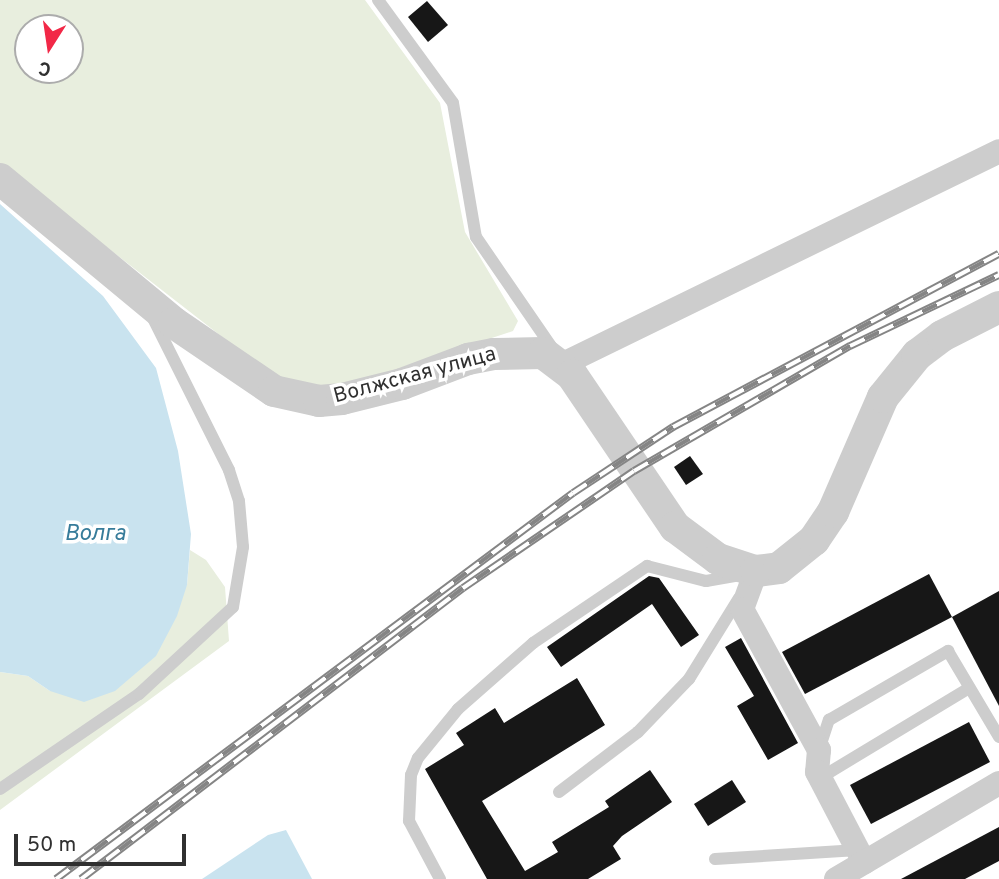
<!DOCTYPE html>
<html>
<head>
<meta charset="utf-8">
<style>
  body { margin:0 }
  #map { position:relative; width:999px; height:879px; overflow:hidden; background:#fff; font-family:Overpass,sans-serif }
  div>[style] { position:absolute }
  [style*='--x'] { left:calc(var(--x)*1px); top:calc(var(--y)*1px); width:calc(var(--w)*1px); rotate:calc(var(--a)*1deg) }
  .green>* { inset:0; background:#e8eede }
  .water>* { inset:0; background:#c9e3ef }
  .building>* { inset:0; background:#171717 }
  .service>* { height:12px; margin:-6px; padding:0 6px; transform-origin:6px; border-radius:6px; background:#cdcdcd }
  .minor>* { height:24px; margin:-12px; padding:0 12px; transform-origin:12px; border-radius:12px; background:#cdcdcd }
  .tertiary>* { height:32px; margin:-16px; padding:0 16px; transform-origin:16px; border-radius:16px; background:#cdcdcd }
  .rail>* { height:8px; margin-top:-4px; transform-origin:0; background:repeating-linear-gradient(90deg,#fff 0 16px,#858585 0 32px); box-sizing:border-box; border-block:2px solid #858585 }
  span { translate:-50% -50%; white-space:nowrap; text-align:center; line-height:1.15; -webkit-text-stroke:7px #fff; paint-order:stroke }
  .street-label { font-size:21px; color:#303030 }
  .water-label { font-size:23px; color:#377c9a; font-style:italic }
  .north { position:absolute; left:14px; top:14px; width:70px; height:70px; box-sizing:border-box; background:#fff; border:2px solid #acacac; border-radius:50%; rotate:192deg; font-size:19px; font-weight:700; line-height:28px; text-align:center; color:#303030 }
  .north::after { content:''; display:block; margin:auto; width:24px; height:32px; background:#f22847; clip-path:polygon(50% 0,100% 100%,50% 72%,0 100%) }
  .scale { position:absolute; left:14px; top:834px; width:172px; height:32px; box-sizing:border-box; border:4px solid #303030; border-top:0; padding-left:9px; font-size:21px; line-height:24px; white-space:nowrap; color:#303030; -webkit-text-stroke:5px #fff; paint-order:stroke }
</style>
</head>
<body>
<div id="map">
  <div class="green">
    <i style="clip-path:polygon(evenodd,0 0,365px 0,440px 103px,465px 232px,518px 321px,513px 331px,364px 380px,323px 387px,286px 380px,262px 368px,0 164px,0 0,28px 28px,70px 28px,70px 70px,28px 70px,28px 28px)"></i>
    <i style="clip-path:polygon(190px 550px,206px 560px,225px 587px,229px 641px,0 810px,0 672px,28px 676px,50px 691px,187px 585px)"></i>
  </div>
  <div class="water">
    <i style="clip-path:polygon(0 204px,103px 296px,156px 368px,178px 451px,191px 534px,187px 585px,177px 616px,156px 656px,115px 691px,84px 702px,50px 691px,28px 676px,0 672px)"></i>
    <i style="clip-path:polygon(286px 830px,312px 879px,202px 879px,268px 835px)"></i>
  </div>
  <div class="building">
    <i style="clip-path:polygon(427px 1px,448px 25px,428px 42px,408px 17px)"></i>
    <i style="clip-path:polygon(690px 456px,703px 474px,686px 485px,674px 467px)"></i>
    <i style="clip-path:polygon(929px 574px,952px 617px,805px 694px,782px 652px)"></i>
    <i style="clip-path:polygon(649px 576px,659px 578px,699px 635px,681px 647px,652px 604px,561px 667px,547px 647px)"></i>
    <i style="clip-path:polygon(999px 591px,999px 706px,952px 617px)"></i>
    <i style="clip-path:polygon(741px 638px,798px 743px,768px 760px,737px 706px,754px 696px,725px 647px)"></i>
    <i style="clip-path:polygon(577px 678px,605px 725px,482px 801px,525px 871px,558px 852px,552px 842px,609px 807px,605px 801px,650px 770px,672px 802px,622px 836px,613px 846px,621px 859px,588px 879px,487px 879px,425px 769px,464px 745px,456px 733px,495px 708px,504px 723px)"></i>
    <i style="clip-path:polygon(969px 722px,990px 762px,871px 824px,850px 785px)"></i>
    <i style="clip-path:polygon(732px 780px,746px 802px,708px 826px,694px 804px)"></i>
    <i style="clip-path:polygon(999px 827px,999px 861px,965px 879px,901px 879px)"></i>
  </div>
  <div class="service">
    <i style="--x:378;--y:0;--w:127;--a:53.9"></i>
    <i style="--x:453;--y:103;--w:136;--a:80.3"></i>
    <i style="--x:476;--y:237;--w:140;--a:55.5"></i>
    <i style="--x:819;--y:750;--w:32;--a:-72"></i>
    <i style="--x:829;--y:720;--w:138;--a:-30.1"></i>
    <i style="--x:948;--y:651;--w:100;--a:59.3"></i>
    <i style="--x:820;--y:778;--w:174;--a:-31.1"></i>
    <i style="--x:0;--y:789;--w:168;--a:-34.4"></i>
    <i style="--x:139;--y:694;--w:128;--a:-42.8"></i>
    <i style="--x:233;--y:607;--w:61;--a:-80.5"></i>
    <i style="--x:243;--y:547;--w:46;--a:-95"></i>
    <i style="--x:239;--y:501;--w:33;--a:-108"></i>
    <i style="--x:229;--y:470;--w:170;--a:-116.6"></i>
    <i style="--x:559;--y:792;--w:99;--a:-37.2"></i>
    <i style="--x:638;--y:732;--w:74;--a:-46.1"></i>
    <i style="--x:689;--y:679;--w:95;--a:-58.3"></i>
    <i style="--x:715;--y:859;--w:143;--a:-3.6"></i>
    <i style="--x:440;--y:879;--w:66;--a:-118.1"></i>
    <i style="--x:409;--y:821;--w:46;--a:-87.5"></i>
    <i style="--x:411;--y:775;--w:18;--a:-68"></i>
    <i style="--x:418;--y:758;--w:63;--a:-50.8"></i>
    <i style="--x:458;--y:709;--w:100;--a:-41.3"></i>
    <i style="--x:533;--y:643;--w:138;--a:-34"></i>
    <i style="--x:647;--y:566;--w:61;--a:14.3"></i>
    <i style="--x:706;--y:581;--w:42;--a:-9.7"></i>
  </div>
  <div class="minor">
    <i style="--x:563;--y:364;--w:485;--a:-26"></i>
    <i style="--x:756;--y:571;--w:40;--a:110.2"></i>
    <i style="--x:742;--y:609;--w:161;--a:61.4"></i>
    <i style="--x:819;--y:750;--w:22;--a:95"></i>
    <i style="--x:817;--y:772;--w:102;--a:62.4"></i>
    <i style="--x:836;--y:879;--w:189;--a:-30.5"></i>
  </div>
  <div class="tertiary">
    <i style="--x:0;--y:179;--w:226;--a:39.6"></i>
    <i style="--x:174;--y:323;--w:121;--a:34.2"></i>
    <i style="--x:274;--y:391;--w:46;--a:12.5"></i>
    <i style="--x:319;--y:401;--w:23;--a:-5"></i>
    <i style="--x:342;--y:399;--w:62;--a:-14"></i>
    <i style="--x:402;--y:384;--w:71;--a:-20.7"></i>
    <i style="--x:468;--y:359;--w:26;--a:-11"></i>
    <i style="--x:494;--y:354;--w:49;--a:-1.2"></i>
    <i style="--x:543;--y:353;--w:36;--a:37"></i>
    <i style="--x:572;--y:375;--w:184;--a:55.9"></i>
    <i style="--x:675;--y:527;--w:54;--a:36.7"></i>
    <i style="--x:718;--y:559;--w:40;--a:18"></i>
    <i style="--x:756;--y:571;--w:23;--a:-7"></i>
    <i style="--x:779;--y:568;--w:45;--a:-38.7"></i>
    <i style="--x:814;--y:540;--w:34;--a:-56"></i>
    <i style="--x:833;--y:512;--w:125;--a:-66.5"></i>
    <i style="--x:883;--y:397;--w:54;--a:-51"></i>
    <i style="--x:917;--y:355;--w:31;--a:-37"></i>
    <i style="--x:942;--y:336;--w:64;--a:-27"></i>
  </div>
  <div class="rail">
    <i style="--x:56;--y:879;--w:645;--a:-36.75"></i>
    <i style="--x:573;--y:493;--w:120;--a:-33.4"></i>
    <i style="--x:673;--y:427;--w:369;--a:-28"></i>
    <i style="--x:81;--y:879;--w:480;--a:-37.3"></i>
    <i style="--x:463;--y:588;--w:207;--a:-34.4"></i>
    <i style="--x:634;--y:471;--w:250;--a:-30.1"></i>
    <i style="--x:850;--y:346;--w:165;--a:-25.5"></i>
  </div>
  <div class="street-label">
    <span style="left:415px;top:376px;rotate:-15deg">Волжская улица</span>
  </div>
  <div class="water-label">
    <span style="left:95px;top:535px">Волга</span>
  </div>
  <div class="north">С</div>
  <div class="scale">50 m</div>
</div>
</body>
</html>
